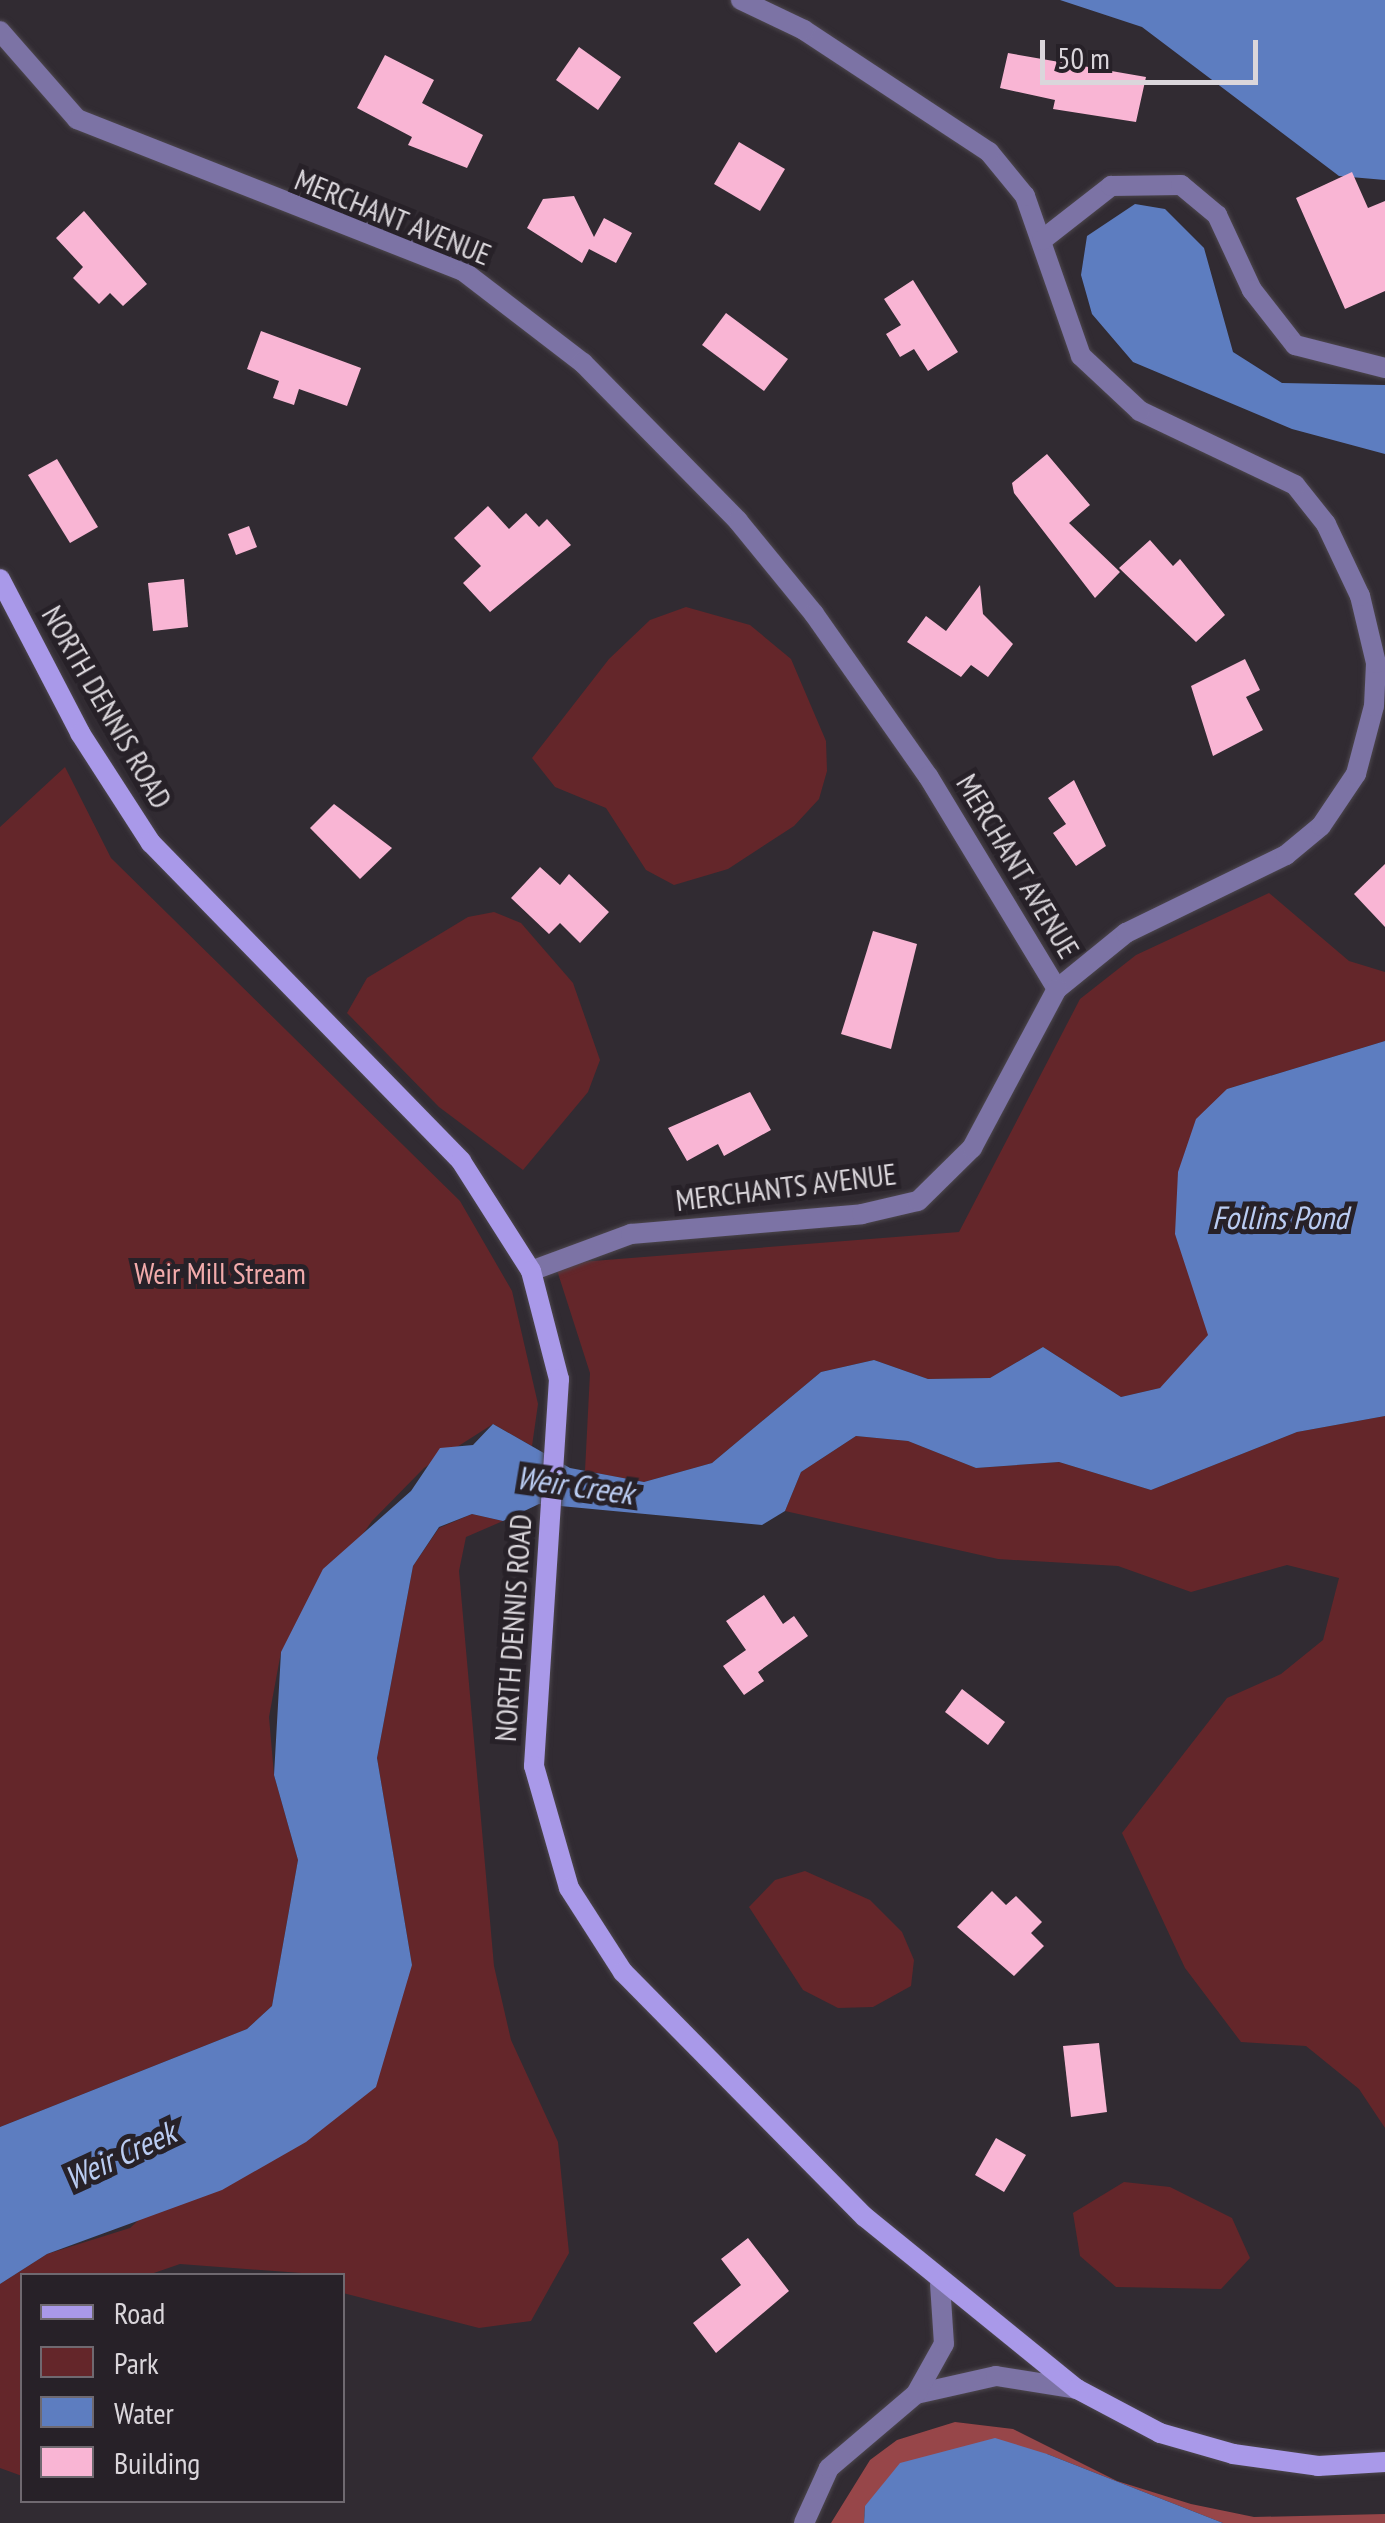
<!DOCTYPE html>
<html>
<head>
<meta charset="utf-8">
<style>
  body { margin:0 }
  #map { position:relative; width:1385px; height:2523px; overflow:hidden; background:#312b32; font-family:"PT Sans Narrow",sans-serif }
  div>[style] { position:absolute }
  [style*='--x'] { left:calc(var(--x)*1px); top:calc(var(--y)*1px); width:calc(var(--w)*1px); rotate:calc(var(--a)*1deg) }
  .green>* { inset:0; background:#64262a }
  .forest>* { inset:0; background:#974649 }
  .water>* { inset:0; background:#5d7dc0 }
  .building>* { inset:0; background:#f9b5d4 }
  .roads { filter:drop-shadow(0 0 2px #4c464d) drop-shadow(0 0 2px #4c464d) }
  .minor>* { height:20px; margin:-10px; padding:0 10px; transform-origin:10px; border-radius:10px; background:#7c73a5 }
  .secondary>* { height:20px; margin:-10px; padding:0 10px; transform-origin:10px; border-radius:10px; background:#a999e9 }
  span { translate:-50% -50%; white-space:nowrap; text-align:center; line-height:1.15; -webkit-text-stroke:10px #272128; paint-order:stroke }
  .street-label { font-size:30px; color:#dad6db }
  .park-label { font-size:30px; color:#f2abab }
  .water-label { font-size:32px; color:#baccf2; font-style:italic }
  .legend { position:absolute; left:20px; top:2273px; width:325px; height:230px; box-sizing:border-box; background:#272128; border:2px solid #6f6970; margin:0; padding:12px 18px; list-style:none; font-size:30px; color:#dad6db }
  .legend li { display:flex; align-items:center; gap:20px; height:50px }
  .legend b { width:50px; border:2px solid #6f6970 }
  .scale { position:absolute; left:1040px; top:40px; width:218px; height:45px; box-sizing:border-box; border:5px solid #dad6db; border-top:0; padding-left:12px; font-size:30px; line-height:35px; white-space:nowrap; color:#dad6db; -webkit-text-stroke:8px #272128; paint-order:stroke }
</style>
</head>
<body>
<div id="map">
  <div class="green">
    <i style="clip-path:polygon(686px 607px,750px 625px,791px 659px,826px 741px,827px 771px,819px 799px,794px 826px,728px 869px,674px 885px,646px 870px,606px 808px,555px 787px,532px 758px,609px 659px,650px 620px)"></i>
    <i style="clip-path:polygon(65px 767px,111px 858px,460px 1201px,512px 1291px,538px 1404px,532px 1446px,493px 1424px,424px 1468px,372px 1521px,281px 1652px,269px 1717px,274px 1775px,298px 1860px,272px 2006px,247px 2029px,0 2127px,0 827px)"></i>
    <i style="clip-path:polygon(1269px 893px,1349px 961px,1385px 972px,1385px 1041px,1227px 1089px,1208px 1335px,1184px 1368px,1160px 1388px,1121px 1397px,1043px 1347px,990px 1378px,928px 1379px,874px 1360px,821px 1372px,712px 1463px,644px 1482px,585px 1471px,590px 1373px,555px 1264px,959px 1232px,1080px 999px,1136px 955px)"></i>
    <i style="clip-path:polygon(494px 912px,521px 923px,573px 983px,600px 1060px,588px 1092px,523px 1170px,439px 1107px,347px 1013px,367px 978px,468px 917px)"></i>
    <i style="clip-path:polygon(1385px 1416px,1385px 2128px,1359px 2089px,1306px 2046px,1241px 2042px,1185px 1968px,1122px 1833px,1227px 1698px,1281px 1674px,1323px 1640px,1339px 1578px,1287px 1565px,1191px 1592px,1118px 1566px,998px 1559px,785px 1511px,801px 1472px,856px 1436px,908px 1441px,976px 1468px,1059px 1462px,1151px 1490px,1297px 1432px)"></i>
    <i style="clip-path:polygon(472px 1514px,503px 1521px,466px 1537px,459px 1571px,494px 1966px,511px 2040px,558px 2142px,569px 2253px,531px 2321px,479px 2328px,343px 2293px,342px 2276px,180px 2264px,148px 2275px,22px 2276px,22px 2476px,0 2468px,0 2284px,47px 2254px,130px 2228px,412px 1965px,377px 1758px,413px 1566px,439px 1528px)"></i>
    <i style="clip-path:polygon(805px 1871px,870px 1900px,902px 1932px,914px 1960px,911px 1986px,873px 2007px,838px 2008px,803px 1990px,749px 1907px,775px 1880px)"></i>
    <i style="clip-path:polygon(1124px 2182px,1170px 2187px,1232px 2218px,1250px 2258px,1221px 2289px,1116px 2287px,1080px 2256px,1073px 2213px)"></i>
  </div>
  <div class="forest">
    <i style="clip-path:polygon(955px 2422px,1013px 2429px,1117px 2481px,1191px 2504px,1254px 2517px,1385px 2514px,1385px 2523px,1223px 2523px,1047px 2454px,865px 2506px,864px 2523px,831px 2523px,870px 2460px,897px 2440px)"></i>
  </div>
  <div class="water">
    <i style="clip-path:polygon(1060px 0,1385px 0,1385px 180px,1339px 176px,1142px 27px)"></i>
    <i style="clip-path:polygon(1135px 204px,1165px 209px,1204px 248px,1233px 352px,1282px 383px,1385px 385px,1385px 454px,1292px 429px,1133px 362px,1092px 314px,1081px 275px,1087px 236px)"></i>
    <i style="clip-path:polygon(1385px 1041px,1385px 1416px,1297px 1432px,1151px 1490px,1059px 1462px,976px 1468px,908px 1441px,856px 1436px,801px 1472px,785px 1511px,762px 1525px,539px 1504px,503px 1521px,472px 1514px,439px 1527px,413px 1566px,377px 1758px,412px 1965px,376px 2087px,306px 2142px,222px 2190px,47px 2254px,0 2284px,0 2127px,247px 2029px,272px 2006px,298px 1860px,274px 1775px,281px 1652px,323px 1569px,411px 1491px,440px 1448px,473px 1445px,493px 1424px,570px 1468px,644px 1482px,712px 1463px,821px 1372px,874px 1360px,928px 1379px,990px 1378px,1043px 1347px,1121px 1397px,1160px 1388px,1208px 1335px,1175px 1234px,1178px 1172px,1196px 1119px,1227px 1089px)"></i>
    <i style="clip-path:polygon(995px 2438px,1047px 2454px,1223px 2523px,864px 2523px,865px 2506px,900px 2463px)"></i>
  </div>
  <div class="building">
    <i style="clip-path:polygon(579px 47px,621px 77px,598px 110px,556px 80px)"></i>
    <i style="clip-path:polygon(1008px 53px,1146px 77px,1136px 122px,1053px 109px,1055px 100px,1000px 88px)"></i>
    <i style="clip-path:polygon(385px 55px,434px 80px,422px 103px,483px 135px,467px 168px,408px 145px,412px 137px,357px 108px)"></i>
    <i style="clip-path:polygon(739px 142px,785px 169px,760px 211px,714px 184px)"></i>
    <i style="clip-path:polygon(1352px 172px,1368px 208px,1385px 201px,1385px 291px,1345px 309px,1296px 198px)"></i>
    <i style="clip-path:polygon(574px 196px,594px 237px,604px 218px,632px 233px,616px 263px,589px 249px,582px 263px,527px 228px,543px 199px)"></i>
    <i style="clip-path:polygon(84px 211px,147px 284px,123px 306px,110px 293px,99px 304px,73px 278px,83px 267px,56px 238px)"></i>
    <i style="clip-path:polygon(913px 280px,958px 352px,928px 371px,914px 349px,900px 357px,886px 334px,901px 325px,884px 299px)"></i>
    <i style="clip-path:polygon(726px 313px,788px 359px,764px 391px,702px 345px)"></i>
    <i style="clip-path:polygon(261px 331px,361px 368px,347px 406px,299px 389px,294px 405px,273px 398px,279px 381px,247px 369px)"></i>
    <i style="clip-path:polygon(1047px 454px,1090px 505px,1069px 523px,1120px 572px,1095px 598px,1014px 493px,1012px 483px)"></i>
    <i style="clip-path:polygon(57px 459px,98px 527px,70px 543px,28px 475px)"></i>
    <i style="clip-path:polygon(488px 506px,509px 529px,526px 513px,539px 527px,547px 519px,571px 545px,490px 612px,463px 583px,481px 566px,454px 538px)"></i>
    <i style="clip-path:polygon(249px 526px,257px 547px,236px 555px,228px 534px)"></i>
    <i style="clip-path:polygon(1150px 540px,1173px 566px,1180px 559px,1225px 615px,1196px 642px,1119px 568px)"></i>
    <i style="clip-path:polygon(184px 579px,188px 627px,153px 631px,148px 583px)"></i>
    <i style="clip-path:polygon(980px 585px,983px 614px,1013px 644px,988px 677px,971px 665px,961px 677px,907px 642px,926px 616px,946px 631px)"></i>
    <i style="clip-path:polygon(1245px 659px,1260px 690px,1246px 697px,1263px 730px,1213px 756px,1191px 686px)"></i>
    <i style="clip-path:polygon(1074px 780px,1106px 846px,1076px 866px,1053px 833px,1066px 824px,1048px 798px)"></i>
    <i style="clip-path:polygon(334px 804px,392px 848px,360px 879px,310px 828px)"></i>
    <i style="clip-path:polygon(1385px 864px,1385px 927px,1354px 894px)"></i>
    <i style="clip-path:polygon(540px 867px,560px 885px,569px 874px,609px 912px,580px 943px,560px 923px,549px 934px,511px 898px)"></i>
    <i style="clip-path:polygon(873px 931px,917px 944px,891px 1049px,841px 1034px)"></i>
    <i style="clip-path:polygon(750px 1092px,771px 1130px,724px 1156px,718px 1144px,687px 1161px,668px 1128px)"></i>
    <i style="clip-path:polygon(764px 1595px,783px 1624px,794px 1616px,808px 1636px,758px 1672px,764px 1681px,744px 1695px,723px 1666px,746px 1650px,726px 1621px)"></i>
    <i style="clip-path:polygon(962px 1689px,1005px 1722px,988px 1745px,945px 1712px)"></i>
    <i style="clip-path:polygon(992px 1891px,1006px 1905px,1016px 1896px,1042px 1922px,1031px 1933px,1044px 1946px,1014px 1976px,957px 1927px)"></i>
    <i style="clip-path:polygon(1099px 2043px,1107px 2112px,1071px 2117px,1063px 2046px)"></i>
    <i style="clip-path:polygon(996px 2138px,1026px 2155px,1004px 2192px,975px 2175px)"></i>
    <i style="clip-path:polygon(748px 2238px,789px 2291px,716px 2353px,693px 2323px,741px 2285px,721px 2259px)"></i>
  </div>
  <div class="roads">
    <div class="minor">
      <i style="--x:0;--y:31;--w:117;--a:48.8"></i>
      <i style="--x:77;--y:119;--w:415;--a:21.5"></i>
      <i style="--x:463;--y:271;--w:151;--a:37.5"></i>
      <i style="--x:583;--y:363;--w:221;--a:45.5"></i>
      <i style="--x:738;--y:521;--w:120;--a:50.7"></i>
      <i style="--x:814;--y:614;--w:198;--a:54.9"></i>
      <i style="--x:928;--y:776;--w:249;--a:58.8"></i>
      <i style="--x:1057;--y:989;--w:89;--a:-39.1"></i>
      <i style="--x:1126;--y:933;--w:178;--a:-26"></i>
      <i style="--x:1286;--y:855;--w:45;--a:-39.6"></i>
      <i style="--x:1321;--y:826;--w:63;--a:-56.1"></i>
      <i style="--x:1356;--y:774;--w:70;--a:-75.2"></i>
      <i style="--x:1374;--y:706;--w:43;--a:-87.3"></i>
      <i style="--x:1376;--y:663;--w:69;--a:-103.4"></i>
      <i style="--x:1360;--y:596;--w:80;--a:-115.3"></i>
      <i style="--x:1326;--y:524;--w:50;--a:-128.5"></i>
      <i style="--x:1295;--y:485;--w:172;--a:-154.5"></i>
      <i style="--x:1140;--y:411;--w:81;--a:-137"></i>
      <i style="--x:1081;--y:356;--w:170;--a:-109.3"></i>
      <i style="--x:1025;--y:196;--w:57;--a:-129.3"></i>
      <i style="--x:989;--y:152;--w:222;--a:-146.6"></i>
      <i style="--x:804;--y:30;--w:70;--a:-154.5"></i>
      <i style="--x:1042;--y:240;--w:88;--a:-38"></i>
      <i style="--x:1111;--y:186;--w:70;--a:-0.8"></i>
      <i style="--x:1181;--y:185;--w:47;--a:39.8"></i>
      <i style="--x:1217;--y:215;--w:83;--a:65"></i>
      <i style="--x:1252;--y:290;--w:70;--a:52"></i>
      <i style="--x:1295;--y:345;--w:93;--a:14.3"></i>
      <i style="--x:531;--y:1271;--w:107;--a:-20.3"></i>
      <i style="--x:631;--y:1234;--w:232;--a:-4.9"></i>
      <i style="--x:862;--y:1214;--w:57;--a:-13.1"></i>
      <i style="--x:918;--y:1201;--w:76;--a:-44.5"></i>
      <i style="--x:972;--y:1148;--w:180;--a:-61.9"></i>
      <i style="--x:916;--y:2394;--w:82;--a:-12.7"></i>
      <i style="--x:996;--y:2376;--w:82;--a:9.1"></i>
      <i style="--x:804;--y:2523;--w:60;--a:-65.6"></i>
      <i style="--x:829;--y:2468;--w:114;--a:-40.4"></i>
      <i style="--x:916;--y:2394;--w:57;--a:-60.8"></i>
      <i style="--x:944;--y:2344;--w:60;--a:-93.8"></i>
    </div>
    <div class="secondary">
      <i style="--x:0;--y:579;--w:174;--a:62.5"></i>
      <i style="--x:80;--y:733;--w:131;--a:57.2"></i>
      <i style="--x:151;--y:843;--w:444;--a:45.7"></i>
      <i style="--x:461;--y:1161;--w:130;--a:57.5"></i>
      <i style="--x:531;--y:1271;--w:112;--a:75.5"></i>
      <i style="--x:559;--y:1379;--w:388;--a:93.7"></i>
      <i style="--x:534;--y:1766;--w:127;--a:74"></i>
      <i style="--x:569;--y:1888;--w:100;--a:57.3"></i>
      <i style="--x:623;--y:1972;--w:344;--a:45.4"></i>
      <i style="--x:865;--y:2217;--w:273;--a:39.1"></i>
      <i style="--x:1077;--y:2389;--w:94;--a:27.9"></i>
      <i style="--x:1160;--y:2433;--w:76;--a:16"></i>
      <i style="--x:1233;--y:2454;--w:86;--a:8"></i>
      <i style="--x:1318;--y:2466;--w:67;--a:-3.4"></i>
    </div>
  </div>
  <div class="street-label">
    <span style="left:393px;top:217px;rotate:22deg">MERCHANT AVENUE</span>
    <span style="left:107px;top:707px;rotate:60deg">NORTH DENNIS ROAD</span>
    <span style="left:1018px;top:866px;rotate:59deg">MERCHANT AVENUE</span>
    <span style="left:786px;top:1187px;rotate:-7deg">MERCHANTS AVENUE</span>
    <span style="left:513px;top:1628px;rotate:-86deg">NORTH DENNIS ROAD</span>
  </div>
  <div class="park-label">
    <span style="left:220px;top:1273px">Weir Mill Stream</span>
  </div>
  <div class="water-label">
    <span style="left:1280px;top:1217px">Follins Pond</span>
    <span style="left:575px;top:1485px;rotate:8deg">Weir Creek</span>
    <span style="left:120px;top:2155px;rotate:-25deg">Weir Creek</span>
  </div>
  <ul class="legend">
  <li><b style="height:12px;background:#a999e9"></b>Road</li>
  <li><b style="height:28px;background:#64262a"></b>Park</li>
  <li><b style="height:28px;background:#5d7dc0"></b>Water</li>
  <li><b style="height:28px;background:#f9b5d4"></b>Building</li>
  </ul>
  <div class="scale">50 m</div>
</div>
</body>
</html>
